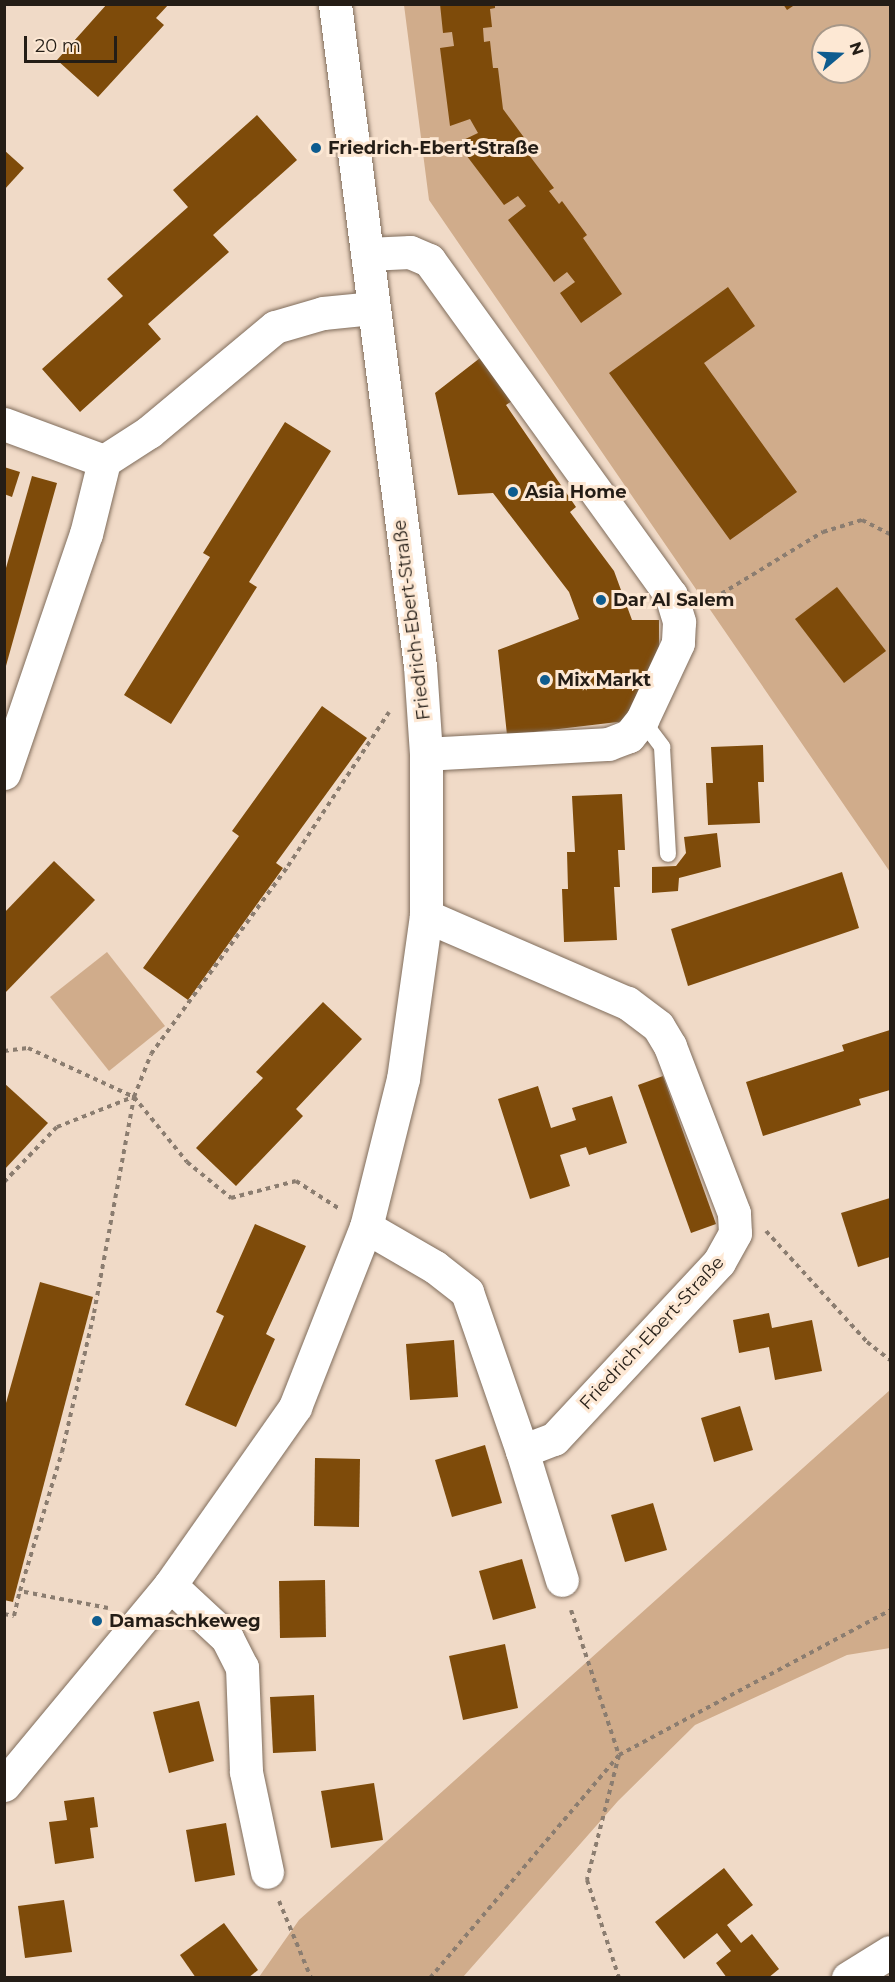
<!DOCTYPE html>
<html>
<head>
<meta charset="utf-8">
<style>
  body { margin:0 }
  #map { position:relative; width:895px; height:1982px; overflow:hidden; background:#f0dac7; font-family:Montserrat,sans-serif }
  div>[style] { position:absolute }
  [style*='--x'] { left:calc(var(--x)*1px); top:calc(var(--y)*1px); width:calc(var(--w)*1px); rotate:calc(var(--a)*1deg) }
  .green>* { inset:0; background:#d0ac8b }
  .building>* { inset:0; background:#7e4b0a }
  .path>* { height:4px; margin-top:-2px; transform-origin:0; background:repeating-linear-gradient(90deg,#8b7d70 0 4.5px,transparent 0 9px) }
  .roads { filter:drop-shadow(0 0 2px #806d5c) drop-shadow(0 0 2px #806d5c) }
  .service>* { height:16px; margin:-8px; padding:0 8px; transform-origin:8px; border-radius:8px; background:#fff }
  .minor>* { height:33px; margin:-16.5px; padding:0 16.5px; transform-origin:16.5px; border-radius:16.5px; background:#fff }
  .dots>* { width:16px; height:16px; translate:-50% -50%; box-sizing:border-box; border:3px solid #fde8d4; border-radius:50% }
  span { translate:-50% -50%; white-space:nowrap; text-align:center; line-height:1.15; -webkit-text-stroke:6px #fde8d4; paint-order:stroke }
  .poi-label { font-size:18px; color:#241d16; font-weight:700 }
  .left { translate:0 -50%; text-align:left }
  .street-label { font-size:18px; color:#241d16 }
  .frame { position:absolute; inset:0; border:6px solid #241d16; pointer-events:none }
  .north { position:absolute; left:811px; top:24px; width:60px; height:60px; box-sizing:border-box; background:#fde8d4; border:2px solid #a69788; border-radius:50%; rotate:71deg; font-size:16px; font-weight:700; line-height:24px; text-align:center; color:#241d16 }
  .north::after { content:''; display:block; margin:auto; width:21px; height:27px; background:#0e5c8f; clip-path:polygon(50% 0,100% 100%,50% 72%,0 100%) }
  .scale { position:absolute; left:24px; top:36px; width:93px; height:27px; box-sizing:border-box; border:3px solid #241d16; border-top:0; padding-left:8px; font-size:18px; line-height:21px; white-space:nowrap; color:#241d16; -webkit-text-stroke:4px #fde8d4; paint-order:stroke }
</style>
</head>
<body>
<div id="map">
  <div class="green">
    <i style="clip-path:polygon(evenodd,404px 5px,890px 5px,890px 872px,429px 200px,404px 5px,823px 36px,859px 36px,859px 72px,823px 72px,823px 36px)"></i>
    <i style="clip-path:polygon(107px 952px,165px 1026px,109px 1071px,50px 997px)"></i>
    <i style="clip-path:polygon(890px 1390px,890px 1648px,847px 1655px,695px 1725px,618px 1801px,463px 1977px,259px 1977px,299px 1920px)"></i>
  </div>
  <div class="building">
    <i style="clip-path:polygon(107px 4px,169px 4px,156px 18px,164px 25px,98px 97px,57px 60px)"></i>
    <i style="clip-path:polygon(440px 4px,495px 4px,495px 8px,490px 9px,492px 27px,483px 28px,484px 42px,490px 41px,493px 68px,498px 68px,503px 109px,534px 151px,529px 155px,554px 188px,549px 191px,559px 204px,562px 201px,587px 235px,583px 238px,622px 294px,581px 323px,560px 293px,575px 282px,567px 272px,554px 282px,508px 220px,526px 206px,518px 196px,504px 205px,457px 143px,478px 133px,470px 119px,450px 126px,440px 48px,454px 46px,452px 32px,443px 33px)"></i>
    <i style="clip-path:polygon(783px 4px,796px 4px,787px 10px)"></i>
    <i style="clip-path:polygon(257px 115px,297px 160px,213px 235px,229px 252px,148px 324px,161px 339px,80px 412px,42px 369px,123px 296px,107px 279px,188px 207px,173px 190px)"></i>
    <i style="clip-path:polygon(4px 150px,24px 168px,4px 190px)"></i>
    <i style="clip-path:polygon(728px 287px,755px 326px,704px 363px,797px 492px,730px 540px,609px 373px)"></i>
    <i style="clip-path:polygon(480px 358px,512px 401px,506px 405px,576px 507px,570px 512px,614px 571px,632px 620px,659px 620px,659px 656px,626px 721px,507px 735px,498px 650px,579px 619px,569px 592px,493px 493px,458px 495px,435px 393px)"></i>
    <i style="clip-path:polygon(285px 422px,331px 451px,249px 582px,257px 587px,171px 724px,124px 695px,210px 557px,203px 553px)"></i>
    <i style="clip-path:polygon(4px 467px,20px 472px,12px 497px,4px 494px)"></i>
    <i style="clip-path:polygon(32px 476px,57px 483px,4px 673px,4px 575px)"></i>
    <i style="clip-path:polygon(837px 587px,886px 651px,844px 683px,795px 619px)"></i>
    <i style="clip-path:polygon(322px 706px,367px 738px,276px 863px,283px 868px,188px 1000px,143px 968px,239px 836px,232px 831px)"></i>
    <i style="clip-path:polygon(763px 745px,764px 782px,758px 782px,760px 823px,708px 825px,706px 783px,713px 783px,711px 747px)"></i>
    <i style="clip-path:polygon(622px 794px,625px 850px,618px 850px,620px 887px,614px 887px,617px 940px,564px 942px,562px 889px,568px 889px,567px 852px,575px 852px,572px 796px)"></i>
    <i style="clip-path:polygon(717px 833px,721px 867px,679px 878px,678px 891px,652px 893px,652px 867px,676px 866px,686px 853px,684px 837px)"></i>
    <i style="clip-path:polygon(54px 861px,95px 900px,4px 994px,4px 913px)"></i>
    <i style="clip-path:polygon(842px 872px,859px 928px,688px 986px,671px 929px)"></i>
    <i style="clip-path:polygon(323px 1002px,362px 1039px,296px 1109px,303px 1116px,236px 1186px,196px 1148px,263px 1078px,256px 1072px)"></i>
    <i style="clip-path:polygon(890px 1030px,890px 1090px,859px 1099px,861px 1105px,763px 1136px,746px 1082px,844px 1051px,842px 1045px)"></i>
    <i style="clip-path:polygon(663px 1076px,716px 1224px,691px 1233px,638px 1085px)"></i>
    <i style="clip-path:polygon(4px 1083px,48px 1123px,4px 1170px)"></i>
    <i style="clip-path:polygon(538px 1086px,551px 1128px,576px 1120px,572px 1108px,612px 1096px,627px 1143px,589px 1155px,586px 1147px,560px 1155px,570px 1186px,530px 1199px,498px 1099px)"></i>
    <i style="clip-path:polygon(890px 1198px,890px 1257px,858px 1267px,841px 1213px)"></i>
    <i style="clip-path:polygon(255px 1224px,306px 1246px,266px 1334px,275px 1339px,236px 1427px,185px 1405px,224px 1316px,216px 1312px)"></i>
    <i style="clip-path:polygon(40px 1282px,93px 1297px,13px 1602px,4px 1600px,4px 1410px)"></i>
    <i style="clip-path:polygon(769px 1313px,772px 1328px,812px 1320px,822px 1371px,775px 1380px,769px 1347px,739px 1353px,733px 1320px)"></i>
    <i style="clip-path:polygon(454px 1340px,458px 1397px,410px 1400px,406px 1344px)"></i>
    <i style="clip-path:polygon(740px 1406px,753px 1450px,714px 1462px,701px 1418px)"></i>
    <i style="clip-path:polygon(485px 1445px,502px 1503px,452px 1517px,435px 1460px)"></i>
    <i style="clip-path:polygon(315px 1458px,360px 1459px,359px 1527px,314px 1526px)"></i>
    <i style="clip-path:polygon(653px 1503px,667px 1550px,625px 1562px,611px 1515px)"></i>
    <i style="clip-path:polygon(522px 1559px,536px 1608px,493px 1620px,479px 1571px)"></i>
    <i style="clip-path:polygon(325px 1580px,326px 1637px,280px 1638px,279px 1581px)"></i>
    <i style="clip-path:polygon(505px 1644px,518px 1708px,463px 1720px,449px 1656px)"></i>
    <i style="clip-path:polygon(314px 1695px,316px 1751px,273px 1753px,270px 1697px)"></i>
    <i style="clip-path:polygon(199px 1701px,214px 1761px,169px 1773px,153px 1712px)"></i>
    <i style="clip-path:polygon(374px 1783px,383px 1840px,331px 1848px,321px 1791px)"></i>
    <i style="clip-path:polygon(94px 1797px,98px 1827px,90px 1828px,94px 1858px,55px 1864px,49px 1822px,67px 1820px,64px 1801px)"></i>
    <i style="clip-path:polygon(226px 1823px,235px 1875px,195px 1882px,186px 1830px)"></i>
    <i style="clip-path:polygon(724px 1868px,753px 1905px,727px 1925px,741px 1943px,752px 1934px,779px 1969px,768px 1978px,727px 1978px,716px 1963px,731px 1951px,717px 1933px,684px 1959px,655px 1922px)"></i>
    <i style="clip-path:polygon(64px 1900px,72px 1952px,25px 1958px,18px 1906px)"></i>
    <i style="clip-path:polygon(224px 1923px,258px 1970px,248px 1978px,196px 1978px,180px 1955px)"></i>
  </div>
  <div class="path">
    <i style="--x:706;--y:603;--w:137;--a:-31.3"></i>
    <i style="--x:823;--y:532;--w:41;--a:-17.1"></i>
    <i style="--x:862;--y:520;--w:31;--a:27"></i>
    <i style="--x:4;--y:1051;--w:24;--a:-7"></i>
    <i style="--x:28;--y:1048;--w:117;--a:24.8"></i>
    <i style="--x:134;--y:1097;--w:84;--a:50.8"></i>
    <i style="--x:187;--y:1162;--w:57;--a:39.3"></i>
    <i style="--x:231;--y:1198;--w:67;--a:-14.7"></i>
    <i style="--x:296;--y:1181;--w:50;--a:32.7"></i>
    <i style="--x:4;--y:1182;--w:76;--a:-46.1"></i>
    <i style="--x:57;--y:1127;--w:82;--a:-21.5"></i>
    <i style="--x:766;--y:1231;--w:150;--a:47.7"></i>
    <i style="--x:867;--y:1342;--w:29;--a:38"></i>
    <i style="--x:108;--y:1608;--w:90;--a:-169.1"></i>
    <i style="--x:20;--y:1591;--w:145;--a:-73.2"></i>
    <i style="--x:62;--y:1452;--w:143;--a:-77"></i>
    <i style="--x:94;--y:1313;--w:220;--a:-79.5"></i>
    <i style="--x:134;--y:1097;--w:46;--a:-68.4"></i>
    <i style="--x:151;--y:1054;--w:233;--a:-53.9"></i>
    <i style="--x:288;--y:866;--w:184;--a:-56.7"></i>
    <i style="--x:571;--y:1610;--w:153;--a:71.7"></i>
    <i style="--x:619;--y:1755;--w:129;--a:104.4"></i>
    <i style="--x:587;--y:1880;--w:103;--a:71.9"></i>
    <i style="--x:4;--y:1614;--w:10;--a:11"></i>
    <i style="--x:14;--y:1616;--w:26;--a:-77"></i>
    <i style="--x:279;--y:1901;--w:83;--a:67.4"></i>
    <i style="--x:430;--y:1978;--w:292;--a:-49.7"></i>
    <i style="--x:619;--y:1755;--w:307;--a:-28.1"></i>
  </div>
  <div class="roads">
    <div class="service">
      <i style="--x:642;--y:720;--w:34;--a:53"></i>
      <i style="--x:662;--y:747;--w:107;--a:86.8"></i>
    </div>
    <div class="minor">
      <i style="--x:367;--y:254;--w:43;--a:-2.7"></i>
      <i style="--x:410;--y:252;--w:21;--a:23"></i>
      <i style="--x:429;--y:260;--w:413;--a:54.2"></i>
      <i style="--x:671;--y:595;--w:28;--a:73"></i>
      <i style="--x:679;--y:622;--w:21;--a:93"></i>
      <i style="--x:678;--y:643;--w:85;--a:115.1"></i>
      <i style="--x:642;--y:720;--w:21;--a:129"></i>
      <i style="--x:629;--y:736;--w:22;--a:159"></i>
      <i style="--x:608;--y:744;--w:182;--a:176.9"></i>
      <i style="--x:4;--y:424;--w:107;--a:20.3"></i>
      <i style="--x:4;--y:773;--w:253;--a:-71.1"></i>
      <i style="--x:86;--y:534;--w:75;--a:-76.1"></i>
      <i style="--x:104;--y:461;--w:54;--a:-32.8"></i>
      <i style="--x:149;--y:432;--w:164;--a:-39.8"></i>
      <i style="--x:275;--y:327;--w:50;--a:-16.3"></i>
      <i style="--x:323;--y:313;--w:49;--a:-5.8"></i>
      <i style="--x:366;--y:1227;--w:80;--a:30.1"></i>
      <i style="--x:435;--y:1267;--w:41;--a:38"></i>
      <i style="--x:467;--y:1292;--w:168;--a:70.9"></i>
      <i style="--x:522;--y:1451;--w:34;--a:-21"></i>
      <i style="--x:554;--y:1439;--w:242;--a:-47"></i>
      <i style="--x:719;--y:1262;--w:33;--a:-61"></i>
      <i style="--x:735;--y:1233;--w:20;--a:-93"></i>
      <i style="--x:734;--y:1213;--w:179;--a:-111"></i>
      <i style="--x:670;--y:1046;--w:23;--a:-121"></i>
      <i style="--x:658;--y:1026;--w:39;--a:-143"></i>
      <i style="--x:627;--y:1003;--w:219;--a:-156.6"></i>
      <i style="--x:522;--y:1451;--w:135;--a:72.8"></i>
      <i style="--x:170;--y:1585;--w:78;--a:42.9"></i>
      <i style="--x:227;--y:1638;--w:33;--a:63"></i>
      <i style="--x:242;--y:1667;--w:105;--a:87.8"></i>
      <i style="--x:246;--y:1772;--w:102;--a:78.1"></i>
      <i style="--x:4;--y:1785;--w:260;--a:-50.3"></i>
      <i style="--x:170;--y:1585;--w:218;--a:-54.9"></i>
      <i style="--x:295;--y:1407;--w:193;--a:-68.5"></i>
      <i style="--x:366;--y:1227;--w:153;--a:-76"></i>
      <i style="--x:403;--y:1079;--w:165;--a:-82"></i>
      <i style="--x:426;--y:916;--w:162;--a:-90"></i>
      <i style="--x:426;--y:754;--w:88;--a:-93.9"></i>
      <i style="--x:420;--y:666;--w:667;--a:-97.32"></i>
      <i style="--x:848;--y:1978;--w:49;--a:-31.8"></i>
    </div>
  </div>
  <div class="dots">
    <i style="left:316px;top:148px;background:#0e5c8f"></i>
    <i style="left:513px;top:492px;background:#0e5c8f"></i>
    <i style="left:601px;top:600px;background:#0e5c8f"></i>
    <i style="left:545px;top:680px;background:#0e5c8f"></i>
    <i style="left:97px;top:1621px;background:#0e5c8f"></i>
  </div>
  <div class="poi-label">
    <span class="left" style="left:328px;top:148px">Friedrich-Ebert-Straße</span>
    <span class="left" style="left:525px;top:492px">Asia Home</span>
    <span class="left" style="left:613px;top:600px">Dar Al Salem</span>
    <span class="left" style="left:557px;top:680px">Mix Markt</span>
    <span class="left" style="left:109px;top:1621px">Damaschkeweg</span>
  </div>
  <div class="street-label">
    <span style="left:412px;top:620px;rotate:-97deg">Friedrich-Ebert-Straße</span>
    <span style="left:652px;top:1333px;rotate:-47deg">Friedrich-Ebert-Straße</span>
  </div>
  <div class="frame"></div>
  <div class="north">N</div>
  <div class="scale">20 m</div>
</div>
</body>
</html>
